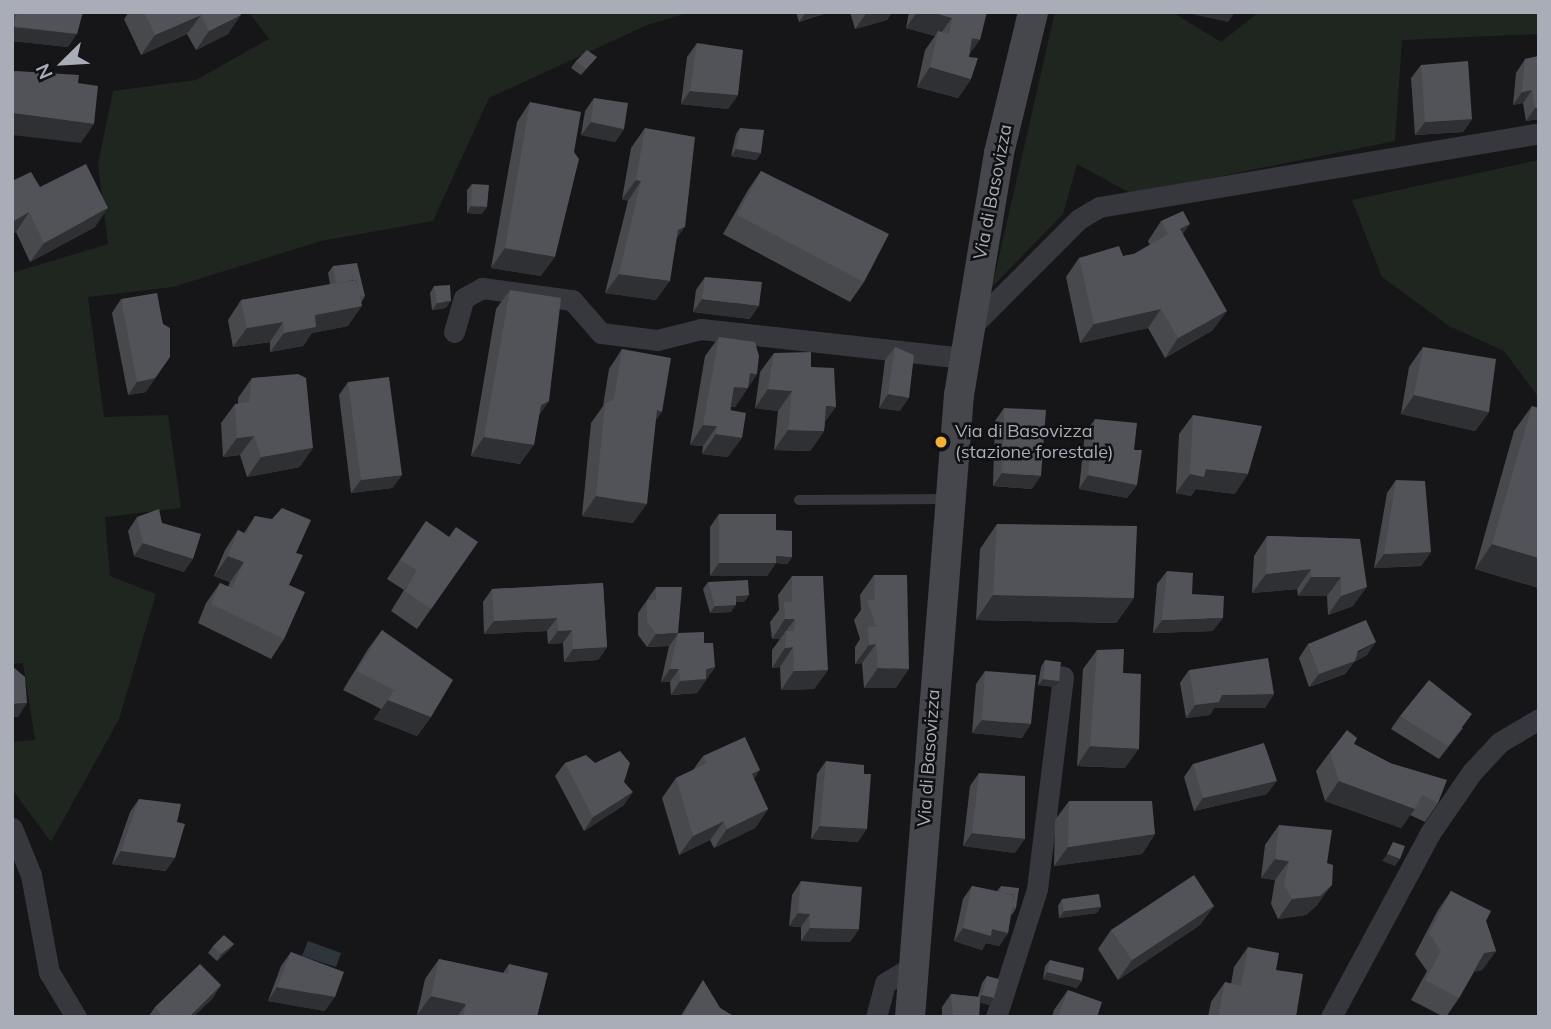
<!DOCTYPE html>
<html>
<head>
<meta charset="utf-8">
<style>
  body { margin:0 }
  #map { position:relative; width:1551px; height:1029px; overflow:hidden; background:#161618; font-family:Mulish,sans-serif }
  div>[style] { position:absolute }
  [style*='--x'] { left:calc(var(--x)*1px); top:calc(var(--y)*1px); width:calc(var(--w)*1px); rotate:calc(var(--a)*1deg) }
  .green>* { inset:0; background:#1e261f }
  .water>* { inset:0; background:#2c353c }
  .service>* { height:10px; margin:-5px; padding:0 5px; transform-origin:5px; border-radius:5px; background:#37383d }
  .minor>* { height:21px; margin:-10.5px; padding:0 10.5px; transform-origin:10.5px; border-radius:10.5px; background:#37383d }
  .secondary>* { height:30px; margin:-15px; padding:0 15px; transform-origin:15px; border-radius:15px; background:#45474d }
  .wall>* { inset:0; background:#47494d }
  .shaded-wall>* { inset:0; background:#2f3033 }
  .building>* { inset:0; background:#525359 }
  .dots>* { width:19px; height:19px; translate:-50% -50%; box-sizing:border-box; border:4px solid #111113; border-radius:50% }
  span { translate:-50% -50%; white-space:nowrap; text-align:center; line-height:1.15; -webkit-text-stroke:5px #111113; paint-order:stroke }
  .street-label { font-size:18px; color:#a8adb8 }
  .poi-label { font-size:18px; color:#a8adb8 }
  .left { translate:0 -50%; text-align:left }
  .frame { position:absolute; inset:0; border:14px solid #a8adb8; pointer-events:none }
  .north { position:absolute; left:28px; top:28px; width:70px; height:70px; -webkit-text-stroke:5px #111113; paint-order:stroke; rotate:246deg; font-size:19px; font-weight:700; line-height:28px; text-align:center; color:#a8adb8 }
  .north::after { content:''; display:block; margin:auto; width:24px; height:32px; background:#a8adb8; clip-path:polygon(50% 0,100% 100%,50% 72%,0 100%) }
</style>
</head>
<body>
<div id="map">
  <div class="green">
    <i style="clip-path:polygon(249px 12px,691px 12px,647px 25px,489px 98px,433px 221px,321px 241px,173px 287px,88px 297px,104px 417px,168px 415px,181px 508px,105px 517px,110px 576px,156px 594px,119px 719px,51px 842px,12px 789px,12px 742px,35px 740px,23px 663px,12px 664px,12px 273px,108px 244px,98px 164px,113px 91px,196px 80px,269px 39px)"></i>
    <i style="clip-path:polygon(1055px 12px,1172px 12px,1221px 42px,1259px 12px,1539px 12px,1539px 34px,1402px 40px,1395px 141px,1132px 194px,1077px 164px,1063px 214px,992px 287px)"></i>
    <i style="clip-path:polygon(1539px 160px,1539px 398px,1504px 351px,1449px 326px,1382px 277px,1352px 200px)"></i>
  </div>
  <div class="water">
    <i style="clip-path:polygon(308px 941px,341px 953px,336px 967px,302px 956px)"></i>
  </div>
  <div class="service">
    <i style="--x:799;--y:500;--w:150;--a:-0.4"></i>
  </div>
  <div class="minor">
    <i style="--x:969;--y:329;--w:156;--a:-45"></i>
    <i style="--x:1079;--y:219;--w:23;--a:-31"></i>
    <i style="--x:1099;--y:207;--w:446;--a:-9.5"></i>
    <i style="--x:454;--y:332;--w:35;--a:-74"></i>
    <i style="--x:464;--y:298;--w:21;--a:-29"></i>
    <i style="--x:482;--y:288;--w:91;--a:7.6"></i>
    <i style="--x:572;--y:300;--w:44;--a:48.7"></i>
    <i style="--x:601;--y:333;--w:56;--a:7.1"></i>
    <i style="--x:657;--y:340;--w:45;--a:-14"></i>
    <i style="--x:701;--y:329;--w:264;--a:6.3"></i>
    <i style="--x:12;--y:828;--w:51;--a:68"></i>
    <i style="--x:31;--y:875;--w:99;--a:79.5"></i>
    <i style="--x:49;--y:972;--w:52;--a:59"></i>
    <i style="--x:876;--y:1017;--w:35;--a:-75"></i>
    <i style="--x:885;--y:983;--w:35;--a:-31"></i>
    <i style="--x:996;--y:1017;--w:134;--a:-72.2"></i>
    <i style="--x:1037;--y:889;--w:214;--a:-83"></i>
    <i style="--x:1331;--y:1017;--w:209;--a:-61.7"></i>
    <i style="--x:1430;--y:833;--w:74;--a:-55.5"></i>
    <i style="--x:1472;--y:772;--w:41;--a:-47"></i>
    <i style="--x:1500;--y:742;--w:45;--a:-30.5"></i>
  </div>
  <div class="secondary">
    <i style="--x:910;--y:1017;--w:624;--a:-85.5"></i>
    <i style="--x:959;--y:395;--w:245;--a:-80.6"></i>
    <i style="--x:999;--y:153;--w:145;--a:-76.4"></i>
  </div>
  <div class="wall">
    <i style="clip-path:polygon(13px 12px,83px 12px,68px 47px,12px 41px)"></i>
    <i style="clip-path:polygon(129px 12px,240px 12px,228px 34px,196px 50px,187px 34px,141px 55px,124px 19px)"></i>
    <i style="clip-path:polygon(796px 12px,830px 12px,799px 22px)"></i>
    <i style="clip-path:polygon(850px 12px,892px 12px,887px 20px,855px 29px)"></i>
    <i style="clip-path:polygon(909px 12px,987px 12px,969px 55px,971px 79px,958px 98px,917px 87px,925px 50px,935px 36px,906px 28px)"></i>
    <i style="clip-path:polygon(697px 43px,738px 95px,728px 109px,681px 104px,687px 57px)"></i>
    <i style="clip-path:polygon(1539px 56px,1539px 119px,1526px 121px,1523px 103px,1513px 105px,1516px 73px,1525px 59px)"></i>
    <i style="clip-path:polygon(597px 57px,581px 75px,571px 68px,576px 61px)"></i>
    <i style="clip-path:polygon(1421px 65px,1472px 119px,1463px 132px,1415px 135px,1411px 78px)"></i>
    <i style="clip-path:polygon(594px 98px,624px 129px,615px 142px,581px 135px,585px 111px)"></i>
    <i style="clip-path:polygon(530px 102px,541px 276px,491px 268px,517px 122px)"></i>
    <i style="clip-path:polygon(645px 128px,656px 300px,605px 293px,628px 201px,622px 199px,631px 148px)"></i>
    <i style="clip-path:polygon(740px 128px,761px 153px,756px 160px,731px 156px,736px 134px)"></i>
    <i style="clip-path:polygon(761px 171px,864px 282px,850px 302px,723px 234px,748px 190px)"></i>
    <i style="clip-path:polygon(12px 181px,40px 187px,95px 227px,30px 262px,16px 232px,12px 234px)"></i>
    <i style="clip-path:polygon(472px 184px,482px 214px,467px 213px,467px 190px)"></i>
    <i style="clip-path:polygon(1161px 221px,1183px 234px,1213px 330px,1165px 358px,1148px 328px,1080px 343px,1066px 277px,1079px 258px,1123px 256px,1134px 254px,1150px 245px,1148px 241px)"></i>
    <i style="clip-path:polygon(333px 266px,365px 296px,348px 326px,312px 333px,303px 346px,270px 352px,270px 342px,233px 347px,228px 320px,241px 300px,330px 284px,328px 273px)"></i>
    <i style="clip-path:polygon(705px 277px,750px 319px,693px 312px,696px 290px)"></i>
    <i style="clip-path:polygon(434px 286px,446px 308px,432px 310px,430px 293px)"></i>
    <i style="clip-path:polygon(510px 290px,549px 401px,539px 414px,520px 464px,471px 456px,496px 309px)"></i>
    <i style="clip-path:polygon(121px 299px,146px 392px,128px 395px,112px 313px)"></i>
    <i style="clip-path:polygon(719px 337px,757px 374px,735px 407px,731px 407px,728px 457px,702px 454px,703px 446px,690px 445px,705px 356px)"></i>
    <i style="clip-path:polygon(895px 347px,900px 411px,879px 408px,885px 360px)"></i>
    <i style="clip-path:polygon(1423px 347px,1489px 412px,1475px 431px,1401px 414px,1409px 367px)"></i>
    <i style="clip-path:polygon(622px 349px,633px 523px,582px 516px,591px 423px,603px 406px,609px 369px)"></i>
    <i style="clip-path:polygon(774px 353px,811px 367px,825px 422px,824px 431px,810px 451px,774px 450px,778px 411px,755px 408px,760px 372px)"></i>
    <i style="clip-path:polygon(252px 378px,300px 467px,247px 477px,240px 455px,223px 457px,221px 423px,235px 404px,238px 404px,238px 398px)"></i>
    <i style="clip-path:polygon(348px 382px,402px 475px,392px 488px,351px 493px,339px 395px)"></i>
    <i style="clip-path:polygon(1532px 406px,1539px 588px,1475px 569px,1514px 431px)"></i>
    <i style="clip-path:polygon(1004px 408px,1032px 489px,993px 486px,995px 421px)"></i>
    <i style="clip-path:polygon(1193px 415px,1235px 494px,1196px 489px,1191px 496px,1176px 493px,1179px 434px)"></i>
    <i style="clip-path:polygon(1095px 419px,1134px 450px,1137px 485px,1127px 498px,1079px 489px,1085px 433px)"></i>
    <i style="clip-path:polygon(1396px 480px,1431px 552px,1421px 566px,1374px 568px,1387px 493px)"></i>
    <i style="clip-path:polygon(719px 514px,776px 530px,792px 557px,787px 564px,776px 563px,767px 576px,710px 576px,710px 527px)"></i>
    <i style="clip-path:polygon(255px 516px,296px 553px,289px 585px,284px 639px,271px 659px,198px 623px,206px 603px,220px 583px,228px 587px,230px 582px,214px 576px,225px 550px,238px 530px,244px 533px)"></i>
    <i style="clip-path:polygon(137px 517px,162px 523px,184px 572px,134px 556px,128px 531px)"></i>
    <i style="clip-path:polygon(426px 521px,449px 537px,478px 542px,417px 629px,391px 611px,404px 590px,387px 579px)"></i>
    <i style="clip-path:polygon(997px 524px,1134px 598px,1116px 623px,976px 620px,980px 549px)"></i>
    <i style="clip-path:polygon(1267px 536px,1360px 539px,1353px 606px,1328px 615px,1327px 596px,1298px 596px,1297px 589px,1252px 593px,1254px 556px)"></i>
    <i style="clip-path:polygon(1167px 571px,1192px 594px,1213px 631px,1153px 633px,1157px 584px)"></i>
    <i style="clip-path:polygon(874px 575px,896px 688px,864px 688px,862px 663px,855px 664px,855px 647px,860px 639px,854px 620px,861px 610px,860px 595px)"></i>
    <i style="clip-path:polygon(792px 576px,828px 670px,814px 689px,781px 690px,780px 667px,772px 668px,772px 650px,780px 639px,772px 639px,770px 622px,779px 610px,778px 595px)"></i>
    <i style="clip-path:polygon(708px 582px,749px 595px,744px 602px,736px 602px,731px 612px,710px 613px,703px 589px)"></i>
    <i style="clip-path:polygon(603px 583px,607px 647px,598px 660px,564px 662px,563px 643px,548px 644px,547px 631px,484px 634px,483px 602px,492px 589px)"></i>
    <i style="clip-path:polygon(656px 587px,669px 646px,647px 647px,638px 635px,638px 613px)"></i>
    <i style="clip-path:polygon(382px 630px,431px 717px,417px 736px,374px 719px,381px 709px,343px 690px,368px 649px)"></i>
    <i style="clip-path:polygon(678px 633px,704px 643px,715px 667px,697px 693px,671px 695px,670px 682px,661px 682px,669px 646px)"></i>
    <i style="clip-path:polygon(1308px 644px,1367px 655px,1354px 662px,1345px 674px,1309px 687px,1299px 658px)"></i>
    <i style="clip-path:polygon(1097px 650px,1123px 673px,1125px 768px,1077px 766px,1083px 669px)"></i>
    <i style="clip-path:polygon(1045px 660px,1055px 687px,1038px 685px,1041px 667px)"></i>
    <i style="clip-path:polygon(1189px 670px,1274px 694px,1265px 708px,1214px 708px,1210px 715px,1186px 718px,1180px 683px)"></i>
    <i style="clip-path:polygon(985px 671px,1022px 738px,972px 733px,976px 684px)"></i>
    <i style="clip-path:polygon(1400px 716px,1463px 728px,1439px 759px,1391px 729px)"></i>
    <i style="clip-path:polygon(1354px 744px,1390px 763px,1438px 803px,1425px 822px,1410px 815px,1401px 828px,1325px 801px,1316px 771px,1330px 752px)"></i>
    <i style="clip-path:polygon(703px 756px,754px 779px,768px 809px,755px 828px,714px 848px,710px 840px,679px 855px,662px 798px,676px 778px,693px 770px)"></i>
    <i style="clip-path:polygon(826px 761px,858px 842px,811px 839px,817px 774px)"></i>
    <i style="clip-path:polygon(565px 763px,595px 763px,624px 782px,624px 805px,584px 831px,555px 776px)"></i>
    <i style="clip-path:polygon(1193px 764px,1267px 794px,1194px 811px,1184px 777px)"></i>
    <i style="clip-path:polygon(979px 773px,1015px 853px,963px 846px,970px 786px)"></i>
    <i style="clip-path:polygon(139px 799px,166px 871px,112px 864px,130px 812px)"></i>
    <i style="clip-path:polygon(1069px 801px,1155px 834px,1142px 854px,1054px 866px,1055px 820px)"></i>
    <i style="clip-path:polygon(1279px 825px,1318px 904px,1306px 915px,1278px 919px,1271px 904px,1275px 880px,1261px 878px,1265px 845px)"></i>
    <i style="clip-path:polygon(801px 881px,859px 929px,850px 942px,801px 941px,801px 927px,789px 926px,792px 895px)"></i>
    <i style="clip-path:polygon(972px 886px,997px 891px,1001px 886px,1016px 908px,1012px 915px,1011px 914px,1008px 933px,999px 946px,986px 943px,982px 950px,954px 941px,963px 899px)"></i>
    <i style="clip-path:polygon(1451px 891px,1486px 921px,1496px 951px,1482px 970px,1474px 972px,1459px 998px,1446px 1017px,1444px 1017px,1411px 1000px,1427px 971px,1415px 954px,1438px 910px)"></i>
    <i style="clip-path:polygon(1062px 899px,1097px 913px,1059px 918px,1058px 906px)"></i>
    <i style="clip-path:polygon(1214px 906px,1200px 925px,1118px 980px,1098px 949px,1111px 930px)"></i>
    <i style="clip-path:polygon(234px 944px,229px 950px,217px 961px,208px 953px,213px 946px)"></i>
    <i style="clip-path:polygon(1248px 947px,1276px 970px,1296px 1017px,1208px 1017px,1211px 1002px,1225px 982px,1231px 984px,1234px 967px)"></i>
    <i style="clip-path:polygon(291px 952px,325px 1011px,268px 1001px,281px 966px)"></i>
    <i style="clip-path:polygon(439px 959px,503px 973px,509px 964px,537px 1017px,424px 1017px,417px 1015px,425px 979px)"></i>
    <i style="clip-path:polygon(1050px 960px,1077px 988px,1043px 979px,1045px 966px)"></i>
    <i style="clip-path:polygon(987px 976px,989px 1005px,980px 1002px,979px 1017px,942px 1017px,942px 1007px,951px 994px,978px 997px,982px 983px)"></i>
    <i style="clip-path:polygon(703px 980px,720px 1008px,735px 1017px,680px 1017px)"></i>
    <i style="clip-path:polygon(221px 985px,212px 999px,193px 1017px,148px 1017px,155px 1007px)"></i>
    <i style="clip-path:polygon(1068px 990px,1097px 1017px,1052px 1017px,1054px 1010px)"></i>
  </div>
  <div class="shaded-wall">
    <i style="clip-path:polygon(806px 12px,830px 12px,799px 22px)"></i>
    <i style="clip-path:polygon(867px 12px,892px 12px,887px 20px,855px 29px)"></i>
    <i style="clip-path:polygon(917px 12px,932px 12px,952px 18px,938px 37px,938px 31px,935px 36px,906px 28px)"></i>
    <i style="clip-path:polygon(1194px 12px,1235px 12px,1228px 22px,1192px 14px)"></i>
    <i style="clip-path:polygon(201px 15px,187px 34px,141px 55px,155px 35px)"></i>
    <i style="clip-path:polygon(241px 15px,228px 34px,196px 50px,209px 31px)"></i>
    <i style="clip-path:polygon(12px 27px,77px 34px,68px 47px,12px 41px)"></i>
    <i style="clip-path:polygon(972px 38px,980px 40px,966px 59px)"></i>
    <i style="clip-path:polygon(930px 67px,971px 79px,958px 98px,917px 87px)"></i>
    <i style="clip-path:polygon(1532px 90px,1523px 103px,1513px 105px,1522px 92px)"></i>
    <i style="clip-path:polygon(690px 91px,738px 95px,728px 109px,681px 104px)"></i>
    <i style="clip-path:polygon(1539px 107px,1539px 119px,1526px 121px,1535px 108px)"></i>
    <i style="clip-path:polygon(12px 113px,94px 124px,81px 143px,12px 135px)"></i>
    <i style="clip-path:polygon(1472px 119px,1463px 132px,1415px 135px,1425px 122px)"></i>
    <i style="clip-path:polygon(591px 122px,624px 129px,615px 142px,581px 135px)"></i>
    <i style="clip-path:polygon(736px 149px,761px 153px,756px 160px,731px 156px)"></i>
    <i style="clip-path:polygon(636px 180px,641px 181px,628px 201px,622px 199px)"></i>
    <i style="clip-path:polygon(471px 206px,487px 207px,482px 214px,467px 213px)"></i>
    <i style="clip-path:polygon(108px 208px,95px 227px,30px 262px,44px 243px)"></i>
    <i style="clip-path:polygon(29px 212px,16px 232px,12px 234px,12px 222px)"></i>
    <i style="clip-path:polygon(1190px 224px,1176px 244px,1180px 229px)"></i>
    <i style="clip-path:polygon(685px 227px,671px 246px,678px 230px)"></i>
    <i style="clip-path:polygon(505px 248px,555px 257px,541px 276px,491px 268px)"></i>
    <i style="clip-path:polygon(619px 274px,670px 281px,656px 300px,605px 293px)"></i>
    <i style="clip-path:polygon(702px 299px,759px 306px,750px 319px,693px 312px)"></i>
    <i style="clip-path:polygon(451px 301px,446px 308px,432px 310px,437px 303px)"></i>
    <i style="clip-path:polygon(362px 306px,348px 326px,312px 333px,303px 346px,270px 352px,284px 333px,315px 315px)"></i>
    <i style="clip-path:polygon(1161px 309px,1148px 328px,1080px 343px,1094px 324px)"></i>
    <i style="clip-path:polygon(1227px 311px,1213px 330px,1165px 358px,1178px 338px)"></i>
    <i style="clip-path:polygon(283px 322px,270px 342px,233px 347px,247px 328px)"></i>
    <i style="clip-path:polygon(170px 357px,146px 392px,128px 395px,137px 382px)"></i>
    <i style="clip-path:polygon(750px 373px,757px 374px,735px 407px,720px 406px,734px 387px)"></i>
    <i style="clip-path:polygon(768px 389px,792px 391px,778px 411px,755px 408px)"></i>
    <i style="clip-path:polygon(888px 394px,909px 398px,900px 411px,879px 408px)"></i>
    <i style="clip-path:polygon(1414px 395px,1489px 412px,1475px 431px,1401px 414px)"></i>
    <i style="clip-path:polygon(549px 401px,535px 421px,541px 405px)"></i>
    <i style="clip-path:polygon(826px 406px,836px 407px,822px 426px)"></i>
    <i style="clip-path:polygon(657px 410px,662px 412px,648px 431px)"></i>
    <i style="clip-path:polygon(703px 425px,717px 426px,703px 446px,690px 445px)"></i>
    <i style="clip-path:polygon(788px 430px,824px 431px,810px 451px,774px 450px)"></i>
    <i style="clip-path:polygon(716px 434px,742px 438px,728px 457px,702px 454px)"></i>
    <i style="clip-path:polygon(254px 436px,240px 455px,223px 457px,237px 438px)"></i>
    <i style="clip-path:polygon(484px 437px,534px 445px,520px 464px,471px 456px)"></i>
    <i style="clip-path:polygon(313px 448px,300px 467px,247px 477px,261px 457px)"></i>
    <i style="clip-path:polygon(1206px 469px,1248px 474px,1235px 494px,1196px 489px,1191px 496px,1176px 493px,1190px 474px)"></i>
    <i style="clip-path:polygon(1002px 473px,1041px 476px,1032px 489px,993px 486px)"></i>
    <i style="clip-path:polygon(402px 475px,392px 488px,351px 493px,361px 480px)"></i>
    <i style="clip-path:polygon(1088px 475px,1137px 485px,1127px 498px,1079px 489px)"></i>
    <i style="clip-path:polygon(596px 496px,647px 504px,633px 523px,582px 516px)"></i>
    <i style="clip-path:polygon(143px 543px,193px 559px,184px 572px,134px 556px)"></i>
    <i style="clip-path:polygon(1492px 544px,1539px 558px,1539px 588px,1475px 569px)"></i>
    <i style="clip-path:polygon(1431px 552px,1421px 566px,1374px 568px,1384px 554px)"></i>
    <i style="clip-path:polygon(774px 555px,792px 557px,787px 564px,776px 563px,767px 576px,710px 576px,719px 563px)"></i>
    <i style="clip-path:polygon(228px 556px,244px 562px,230px 582px,214px 576px)"></i>
    <i style="clip-path:polygon(1311px 569px,1297px 589px,1252px 593px,1266px 574px)"></i>
    <i style="clip-path:polygon(1311px 577px,1341px 577px,1327px 596px,1298px 596px)"></i>
    <i style="clip-path:polygon(1367px 587px,1353px 606px,1328px 615px,1341px 596px)"></i>
    <i style="clip-path:polygon(749px 595px,744px 602px,731px 602px,736px 596px)"></i>
    <i style="clip-path:polygon(993px 595px,1134px 598px,1116px 623px,976px 620px)"></i>
    <i style="clip-path:polygon(736px 605px,731px 612px,710px 613px,715px 606px)"></i>
    <i style="clip-path:polygon(557px 618px,547px 631px,484px 634px,494px 621px)"></i>
    <i style="clip-path:polygon(1223px 618px,1213px 631px,1153px 633px,1162px 620px)"></i>
    <i style="clip-path:polygon(785px 619px,795px 619px,780px 639px,772px 639px)"></i>
    <i style="clip-path:polygon(572px 630px,563px 643px,548px 644px,558px 631px)"></i>
    <i style="clip-path:polygon(678px 633px,669px 646px,647px 647px,656px 634px)"></i>
    <i style="clip-path:polygon(1376px 642px,1367px 655px,1354px 662px,1345px 674px,1309px 687px,1319px 674px)"></i>
    <i style="clip-path:polygon(876px 644px,862px 663px,855px 664px,869px 645px)"></i>
    <i style="clip-path:polygon(607px 647px,598px 660px,564px 662px,573px 649px)"></i>
    <i style="clip-path:polygon(793px 647px,780px 667px,772px 668px,785px 648px)"></i>
    <i style="clip-path:polygon(715px 667px,697px 693px,671px 695px,680px 681px,706px 669px)"></i>
    <i style="clip-path:polygon(878px 668px,909px 669px,896px 688px,864px 688px)"></i>
    <i style="clip-path:polygon(670px 669px,679px 669px,670px 682px,661px 682px)"></i>
    <i style="clip-path:polygon(828px 670px,814px 689px,781px 690px,794px 671px)"></i>
    <i style="clip-path:polygon(1043px 679px,1059px 681px,1055px 687px,1038px 685px)"></i>
    <i style="clip-path:polygon(1274px 694px,1265px 708px,1214px 708px,1210px 715px,1186px 718px,1195px 705px,1222px 695px)"></i>
    <i style="clip-path:polygon(388px 700px,431px 717px,417px 736px,374px 719px)"></i>
    <i style="clip-path:polygon(27px 703px,18px 717px,12px 717px,12px 704px)"></i>
    <i style="clip-path:polygon(982px 720px,1031px 724px,1022px 738px,972px 733px)"></i>
    <i style="clip-path:polygon(1090px 746px,1139px 749px,1125px 768px,1077px 766px)"></i>
    <i style="clip-path:polygon(760px 770px,747px 790px,752px 774px)"></i>
    <i style="clip-path:polygon(1277px 781px,1267px 794px,1194px 811px,1203px 798px)"></i>
    <i style="clip-path:polygon(1339px 781px,1415px 809px,1401px 828px,1325px 801px)"></i>
    <i style="clip-path:polygon(633px 792px,624px 805px,584px 831px,593px 817px)"></i>
    <i style="clip-path:polygon(768px 809px,755px 828px,714px 848px,727px 829px)"></i>
    <i style="clip-path:polygon(724px 821px,710px 840px,679px 855px,693px 836px)"></i>
    <i style="clip-path:polygon(820px 826px,867px 829px,858px 842px,811px 839px)"></i>
    <i style="clip-path:polygon(972px 833px,1025px 839px,1015px 853px,963px 846px)"></i>
    <i style="clip-path:polygon(1155px 834px,1142px 854px,1054px 866px,1068px 847px)"></i>
    <i style="clip-path:polygon(121px 851px,175px 858px,166px 871px,112px 864px)"></i>
    <i style="clip-path:polygon(1387px 854px,1400px 859px,1395px 866px,1382px 861px)"></i>
    <i style="clip-path:polygon(1275px 859px,1289px 861px,1275px 880px,1261px 878px)"></i>
    <i style="clip-path:polygon(1332px 885px,1318px 904px,1306px 915px,1278px 919px,1292px 899px)"></i>
    <i style="clip-path:polygon(1214px 906px,1200px 925px,1118px 980px,1132px 960px)"></i>
    <i style="clip-path:polygon(1101px 907px,1097px 913px,1059px 918px,1064px 911px)"></i>
    <i style="clip-path:polygon(798px 913px,810px 914px,801px 927px,789px 926px)"></i>
    <i style="clip-path:polygon(810px 928px,859px 929px,850px 942px,801px 941px)"></i>
    <i style="clip-path:polygon(963px 928px,992px 929px,1008px 933px,999px 946px,986px 943px,982px 950px,954px 941px)"></i>
    <i style="clip-path:polygon(234px 944px,229px 950px,217px 961px,221px 954px)"></i>
    <i style="clip-path:polygon(1496px 951px,1482px 970px,1471px 973px,1484px 953px)"></i>
    <i style="clip-path:polygon(1047px 972px,1082px 981px,1077px 988px,1043px 979px)"></i>
    <i style="clip-path:polygon(221px 985px,212px 999px,193px 1017px,189px 1017px)"></i>
    <i style="clip-path:polygon(277px 987px,335px 997px,325px 1011px,268px 1001px)"></i>
    <i style="clip-path:polygon(982px 995px,994px 998px,989px 1005px,977px 1002px)"></i>
    <i style="clip-path:polygon(431px 996px,466px 1004px,457px 1017px,424px 1017px,417px 1015px)"></i>
  </div>
  <div class="building">
    <i style="clip-path:polygon(17px 12px,83px 12px,77px 34px,13px 26px)"></i>
    <i style="clip-path:polygon(144px 12px,240px 12px,241px 15px,209px 31px,201px 15px,155px 35px)"></i>
    <i style="clip-path:polygon(932px 12px,987px 12px,980px 40px,972px 38px,969px 57px,978px 58px,971px 79px,930px 67px,938px 31px,949px 34px,952px 18px)"></i>
    <i style="clip-path:polygon(697px 43px,743px 50px,738px 95px,690px 91px)"></i>
    <i style="clip-path:polygon(587px 50px,597px 57px,586px 69px,576px 61px)"></i>
    <i style="clip-path:polygon(1539px 56px,1539px 107px,1535px 108px,1532px 90px,1522px 92px,1525px 59px)"></i>
    <i style="clip-path:polygon(1468px 61px,1472px 119px,1425px 122px,1421px 65px)"></i>
    <i style="clip-path:polygon(16px 71px,79px 75px,78px 83px,98px 86px,94px 124px,12px 113px,12px 72px)"></i>
    <i style="clip-path:polygon(594px 98px,628px 103px,624px 129px,591px 122px)"></i>
    <i style="clip-path:polygon(530px 102px,581px 112px,574px 152px,579px 159px,555px 257px,505px 248px)"></i>
    <i style="clip-path:polygon(645px 128px,695px 137px,685px 227px,678px 230px,670px 281px,619px 274px,641px 181px,636px 180px)"></i>
    <i style="clip-path:polygon(740px 128px,764px 130px,761px 153px,736px 149px)"></i>
    <i style="clip-path:polygon(86px 164px,108px 208px,44px 243px,29px 212px,12px 222px,12px 181px,31px 172px,40px 187px)"></i>
    <i style="clip-path:polygon(761px 171px,889px 234px,864px 282px,737px 215px)"></i>
    <i style="clip-path:polygon(472px 184px,489px 185px,487px 207px,471px 206px)"></i>
    <i style="clip-path:polygon(1183px 211px,1190px 224px,1180px 229px,1227px 311px,1178px 338px,1161px 309px,1094px 324px,1079px 258px,1119px 246px,1123px 256px,1134px 254px,1168px 234px,1161px 221px)"></i>
    <i style="clip-path:polygon(357px 263px,365px 296px,359px 295px,356px 280px,336px 283px,333px 266px)"></i>
    <i style="clip-path:polygon(705px 277px,762px 282px,759px 306px,702px 299px)"></i>
    <i style="clip-path:polygon(356px 280px,362px 306px,315px 315px,316px 327px,284px 333px,283px 322px,247px 328px,241px 300px)"></i>
    <i style="clip-path:polygon(450px 285px,451px 301px,437px 303px,434px 286px)"></i>
    <i style="clip-path:polygon(510px 290px,561px 298px,549px 401px,541px 405px,534px 445px,484px 437px)"></i>
    <i style="clip-path:polygon(157px 293px,163px 324px,170px 328px,170px 357px,155px 378px,137px 382px,121px 299px)"></i>
    <i style="clip-path:polygon(719px 337px,755px 342px,759px 356px,757px 374px,750px 373px,748px 388px,734px 387px,730px 410px,746px 413px,742px 438px,716px 434px,717px 426px,703px 425px)"></i>
    <i style="clip-path:polygon(895px 347px,914px 355px,909px 398px,888px 394px)"></i>
    <i style="clip-path:polygon(1423px 347px,1496px 359px,1489px 412px,1414px 395px)"></i>
    <i style="clip-path:polygon(622px 349px,671px 358px,662px 412px,657px 410px,647px 504px,596px 496px,605px 404px,614px 399px)"></i>
    <i style="clip-path:polygon(811px 352px,811px 367px,834px 368px,836px 407px,826px 406px,824px 431px,788px 430px,792px 391px,768px 389px,774px 353px)"></i>
    <i style="clip-path:polygon(298px 374px,306px 378px,313px 448px,261px 457px,254px 436px,237px 438px,235px 404px,249px 402px,252px 378px)"></i>
    <i style="clip-path:polygon(389px 377px,402px 475px,361px 480px,348px 382px)"></i>
    <i style="clip-path:polygon(1532px 406px,1539px 408px,1539px 558px,1492px 544px)"></i>
    <i style="clip-path:polygon(1004px 408px,1046px 410px,1041px 476px,1002px 473px)"></i>
    <i style="clip-path:polygon(1193px 415px,1262px 426px,1248px 474px,1206px 469px,1204px 477px,1190px 474px)"></i>
    <i style="clip-path:polygon(1095px 419px,1137px 423px,1134px 450px,1142px 450px,1137px 485px,1088px 475px)"></i>
    <i style="clip-path:polygon(1396px 480px,1425px 481px,1431px 552px,1384px 554px)"></i>
    <i style="clip-path:polygon(282px 508px,311px 520px,296px 553px,303px 555px,289px 585px,305px 592px,284px 639px,211px 604px,220px 583px,232px 588px,244px 562px,228px 556px,238px 530px,246px 534px,255px 516px,272px 519px)"></i>
    <i style="clip-path:polygon(159px 509px,162px 523px,201px 534px,193px 559px,143px 543px,137px 517px)"></i>
    <i style="clip-path:polygon(719px 514px,776px 514px,776px 563px,719px 563px)"></i>
    <i style="clip-path:polygon(426px 521px,449px 537px,456px 527px,478px 542px,431px 609px,405px 591px,417px 570px,400px 560px)"></i>
    <i style="clip-path:polygon(997px 524px,1137px 526px,1134px 598px,993px 595px)"></i>
    <i style="clip-path:polygon(776px 530px,792px 531px,792px 557px,776px 556px)"></i>
    <i style="clip-path:polygon(1267px 536px,1360px 539px,1367px 587px,1341px 596px,1341px 577px,1311px 577px,1311px 569px,1266px 574px)"></i>
    <i style="clip-path:polygon(1167px 571px,1193px 573px,1192px 594px,1224px 596px,1223px 618px,1162px 620px)"></i>
    <i style="clip-path:polygon(874px 575px,907px 575px,909px 669px,878px 668px,876px 644px,869px 645px,868px 627px,876px 627px,867px 600px,875px 600px)"></i>
    <i style="clip-path:polygon(792px 576px,823px 576px,828px 670px,794px 671px,793px 647px,785px 648px,786px 631px,794px 631px,795px 619px,785px 619px,784px 602px,792px 602px)"></i>
    <i style="clip-path:polygon(748px 580px,749px 595px,736px 596px,736px 605px,715px 606px,708px 582px)"></i>
    <i style="clip-path:polygon(603px 583px,607px 647px,573px 649px,572px 630px,558px 631px,557px 618px,494px 621px,492px 589px)"></i>
    <i style="clip-path:polygon(656px 587px,682px 587px,678px 633px,656px 634px,647px 622px,647px 600px,656px 600px)"></i>
    <i style="clip-path:polygon(1366px 620px,1376px 642px,1358px 651px,1355px 661px,1319px 674px,1308px 644px)"></i>
    <i style="clip-path:polygon(382px 630px,453px 680px,431px 717px,388px 700px,394px 690px,357px 671px)"></i>
    <i style="clip-path:polygon(704px 632px,704px 643px,713px 643px,715px 667px,706px 669px,706px 679px,680px 681px,679px 669px,670px 669px,678px 633px)"></i>
    <i style="clip-path:polygon(1124px 649px,1123px 673px,1141px 674px,1139px 749px,1090px 746px,1097px 650px)"></i>
    <i style="clip-path:polygon(1268px 658px,1274px 694px,1222px 695px,1219px 702px,1195px 705px,1189px 670px)"></i>
    <i style="clip-path:polygon(1045px 660px,1061px 662px,1059px 681px,1043px 679px)"></i>
    <i style="clip-path:polygon(12px 666px,25px 677px,27px 703px,12px 704px)"></i>
    <i style="clip-path:polygon(985px 671px,1036px 675px,1031px 724px,982px 720px)"></i>
    <i style="clip-path:polygon(1429px 680px,1472px 714px,1448px 746px,1400px 716px)"></i>
    <i style="clip-path:polygon(1347px 730px,1357px 738px,1354px 744px,1390px 763px,1447px 780px,1438px 803px,1422px 795px,1415px 809px,1339px 781px,1330px 752px)"></i>
    <i style="clip-path:polygon(745px 737px,760px 770px,752px 774px,768px 809px,727px 829px,724px 821px,693px 836px,676px 778px,707px 763px,703px 756px)"></i>
    <i style="clip-path:polygon(1264px 743px,1277px 781px,1203px 798px,1193px 764px)"></i>
    <i style="clip-path:polygon(620px 751px,630px 763px,624px 782px,633px 792px,593px 817px,565px 763px,586px 755px,595px 763px)"></i>
    <i style="clip-path:polygon(826px 761px,864px 765px,864px 774px,871px 774px,867px 829px,820px 826px)"></i>
    <i style="clip-path:polygon(979px 773px,1025px 776px,1025px 839px,972px 833px)"></i>
    <i style="clip-path:polygon(139px 799px,181px 804px,177px 822px,185px 824px,175px 858px,121px 851px)"></i>
    <i style="clip-path:polygon(1069px 801px,1152px 801px,1155px 834px,1068px 847px)"></i>
    <i style="clip-path:polygon(1279px 825px,1332px 830px,1327px 863px,1333px 865px,1332px 885px,1320px 896px,1292px 899px,1284px 885px,1289px 861px,1275px 859px)"></i>
    <i style="clip-path:polygon(1393px 842px,1405px 846px,1400px 859px,1387px 854px)"></i>
    <i style="clip-path:polygon(1194px 875px,1214px 906px,1132px 960px,1111px 930px)"></i>
    <i style="clip-path:polygon(801px 881px,862px 887px,859px 929px,810px 928px,810px 914px,798px 913px)"></i>
    <i style="clip-path:polygon(972px 886px,1014px 895px,1008px 933px,992px 929px,991px 936px,963px 928px)"></i>
    <i style="clip-path:polygon(1001px 886px,1019px 888px,1016px 908px,1012px 906px,1014px 895px,1000px 892px)"></i>
    <i style="clip-path:polygon(1451px 891px,1491px 911px,1486px 921px,1496px 951px,1484px 953px,1459px 998px,1425px 980px,1441px 951px,1429px 934px)"></i>
    <i style="clip-path:polygon(1099px 894px,1101px 907px,1064px 911px,1062px 899px)"></i>
    <i style="clip-path:polygon(224px 935px,234px 944px,221px 954px,213px 946px)"></i>
    <i style="clip-path:polygon(1248px 947px,1279px 953px,1276px 970px,1303px 974px,1296px 1017px,1218px 1017px,1225px 982px,1241px 986px)"></i>
    <i style="clip-path:polygon(291px 952px,344px 972px,335px 997px,277px 987px)"></i>
    <i style="clip-path:polygon(439px 959px,508px 974px,509px 964px,548px 973px,537px 1017px,463px 1017px,466px 1004px,431px 996px)"></i>
    <i style="clip-path:polygon(1050px 960px,1084px 968px,1082px 981px,1047px 972px)"></i>
    <i style="clip-path:polygon(200px 964px,221px 985px,189px 1017px,163px 1017px,155px 1007px)"></i>
    <i style="clip-path:polygon(987px 976px,999px 979px,994px 998px,982px 995px)"></i>
    <i style="clip-path:polygon(703px 980px,720px 1008px,735px 1017px,682px 1017px)"></i>
    <i style="clip-path:polygon(1068px 990px,1102px 1002px,1097px 1017px,1058px 1017px)"></i>
    <i style="clip-path:polygon(951px 994px,980px 997px,979px 1017px,953px 1017px)"></i>
  </div>
  <div class="dots">
    <i style="left:941px;top:442px;background:#f2b134"></i>
  </div>
  <div class="street-label">
    <span style="left:993px;top:192px;rotate:-79deg">Via di Basovizza</span>
    <span style="left:929px;top:758px;rotate:-86deg">Via di Basovizza</span>
  </div>
  <div class="poi-label">
    <span class="left" style="left:955px;top:442px">Via di Basovizza<br>(stazione forestale)</span>
  </div>
  <div class="frame"></div>
  <div class="north">N</div>
</div>
</body>
</html>
